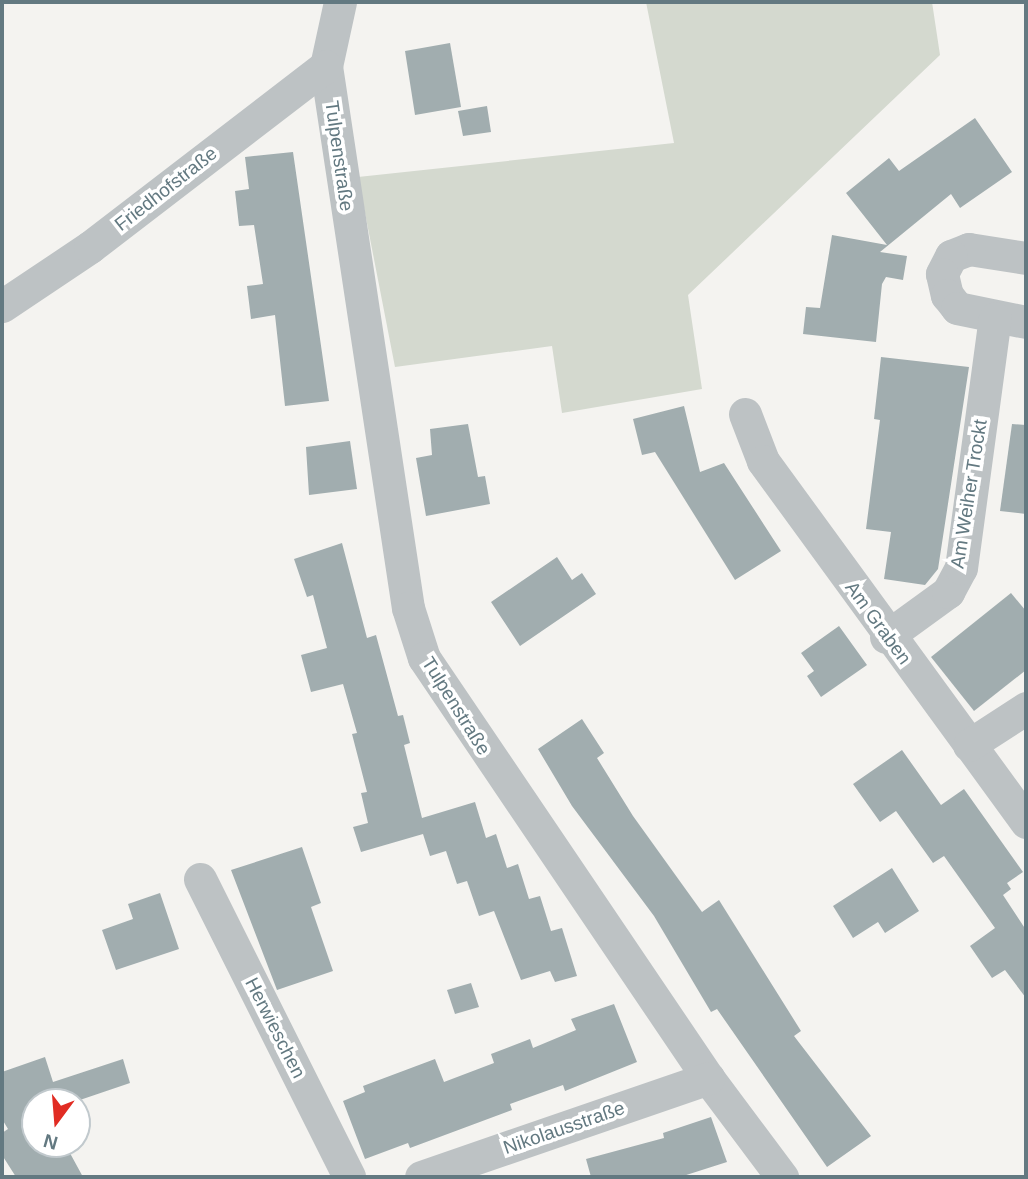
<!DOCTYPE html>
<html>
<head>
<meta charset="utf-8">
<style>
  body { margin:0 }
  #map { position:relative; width:1028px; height:1179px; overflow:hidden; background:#f4f3f0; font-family:Arial,sans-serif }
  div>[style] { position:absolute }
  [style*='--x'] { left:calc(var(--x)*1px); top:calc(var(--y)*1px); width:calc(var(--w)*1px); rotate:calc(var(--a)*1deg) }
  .green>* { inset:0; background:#d4d9cf }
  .building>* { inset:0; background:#a1adaf }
  .minor>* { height:33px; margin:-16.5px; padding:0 16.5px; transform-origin:16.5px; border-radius:16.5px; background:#bdc2c4 }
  span { translate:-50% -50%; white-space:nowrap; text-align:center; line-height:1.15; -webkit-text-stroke:7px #fff; paint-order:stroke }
  .street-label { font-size:19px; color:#637981 }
  .frame { position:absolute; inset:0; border:4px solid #637981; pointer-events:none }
  .north { position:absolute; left:21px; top:1088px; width:70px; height:70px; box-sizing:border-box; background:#fff; border:2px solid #c1c9cd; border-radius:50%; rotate:196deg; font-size:19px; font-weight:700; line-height:28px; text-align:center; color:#637981 }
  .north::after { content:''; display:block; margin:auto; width:24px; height:32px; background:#e12c23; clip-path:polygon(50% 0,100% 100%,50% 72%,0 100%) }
</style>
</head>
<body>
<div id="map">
  <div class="green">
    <i style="clip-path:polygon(646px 2px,932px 2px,940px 55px,688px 295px,702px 389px,562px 413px,552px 346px,395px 367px,358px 177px,674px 143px)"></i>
  </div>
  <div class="building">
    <i style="clip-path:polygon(450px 43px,461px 107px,415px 115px,405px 51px)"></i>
    <i style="clip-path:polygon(487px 106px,491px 132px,463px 136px,458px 111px)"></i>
    <i style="clip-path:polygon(975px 118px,1012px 172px,960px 208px,951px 194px,880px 252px,907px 256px,903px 280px,886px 277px,882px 284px,876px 342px,803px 334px,806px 307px,820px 308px,832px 235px,887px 245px,846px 193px,889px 158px,899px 171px)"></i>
    <i style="clip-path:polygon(293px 152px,329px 401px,285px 406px,275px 315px,251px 319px,247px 286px,263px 284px,254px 225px,239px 226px,235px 191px,249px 189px,245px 157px)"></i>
    <i style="clip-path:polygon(881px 357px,969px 367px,938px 569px,925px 585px,884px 579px,891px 532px,866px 529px,880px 420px,874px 419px)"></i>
    <i style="clip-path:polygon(684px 406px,700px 472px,724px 463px,781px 551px,735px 580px,655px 452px,642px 455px,633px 419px)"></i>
    <i style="clip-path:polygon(468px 424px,478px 477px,485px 476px,490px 504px,426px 516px,416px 458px,432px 455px,430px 429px)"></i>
    <i style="clip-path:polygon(1012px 424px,1026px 425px,1026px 514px,1000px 511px)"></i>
    <i style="clip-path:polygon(350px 441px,357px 489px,309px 495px,306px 447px)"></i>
    <i style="clip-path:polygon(342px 543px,367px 638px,376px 635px,398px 716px,403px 715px,410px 743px,404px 745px,422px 818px,475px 802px,486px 838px,496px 834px,507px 868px,518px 864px,529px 899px,540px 896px,551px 931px,562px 928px,577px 976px,555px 982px,550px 971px,521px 980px,494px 911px,479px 916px,467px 881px,457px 884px,446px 851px,430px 856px,423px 834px,361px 852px,353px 827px,368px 823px,361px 793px,367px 792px,352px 734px,357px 733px,343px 684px,311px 692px,301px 655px,327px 648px,313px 595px,307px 597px,294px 559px)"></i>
    <i style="clip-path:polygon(557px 557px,572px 580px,582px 573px,596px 594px,520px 646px,491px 602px)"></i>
    <i style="clip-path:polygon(1011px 593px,1026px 611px,1026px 670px,974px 711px,931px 657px)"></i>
    <i style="clip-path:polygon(839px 626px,867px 665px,821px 697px,807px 676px,814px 671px,801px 653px)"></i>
    <i style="clip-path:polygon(582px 719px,604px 753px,597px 758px,633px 816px,702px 912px,719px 900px,801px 1031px,794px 1036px,871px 1136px,827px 1167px,717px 1009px,711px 1012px,654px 916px,572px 806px,538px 749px)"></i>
    <i style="clip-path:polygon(902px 750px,941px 805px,964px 789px,1023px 872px,1007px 883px,1011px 889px,1003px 895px,1026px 930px,1026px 998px,1005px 970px,992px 978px,970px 946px,995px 928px,944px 856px,933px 863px,896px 811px,880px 822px,853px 784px)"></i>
    <i style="clip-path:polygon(302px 847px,321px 903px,311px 907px,333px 971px,277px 990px,231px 870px)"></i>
    <i style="clip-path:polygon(892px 868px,919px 911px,885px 933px,878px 922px,853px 938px,833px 906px)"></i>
    <i style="clip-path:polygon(160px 893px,179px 949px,116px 970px,102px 930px,133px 919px,128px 904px)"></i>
    <i style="clip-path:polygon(471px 983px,479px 1007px,455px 1014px,447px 990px)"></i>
    <i style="clip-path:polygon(614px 1004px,637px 1062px,565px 1091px,563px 1085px,510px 1104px,512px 1110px,410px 1148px,408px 1143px,365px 1159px,343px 1101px,365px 1092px,363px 1086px,435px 1059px,444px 1082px,494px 1063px,491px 1054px,530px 1039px,533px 1048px,576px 1030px,571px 1019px)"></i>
    <i style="clip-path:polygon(45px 1057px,53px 1082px,123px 1059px,130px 1083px,74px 1102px,35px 1102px,35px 1144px,65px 1144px,83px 1177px,16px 1177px,2px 1155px,2px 1133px,8px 1129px,2px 1119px,2px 1072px)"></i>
    <i style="clip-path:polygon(711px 1117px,727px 1162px,680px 1177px,591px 1177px,586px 1159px,664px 1138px,663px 1133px)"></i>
  </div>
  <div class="minor">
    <i style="--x:340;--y:2;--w:66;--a:102.3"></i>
    <i style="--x:326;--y:66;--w:548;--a:81.4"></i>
    <i style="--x:408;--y:608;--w:52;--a:72.3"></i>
    <i style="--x:424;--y:658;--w:507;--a:55.93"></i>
    <i style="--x:708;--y:1078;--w:124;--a:53.2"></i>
    <i style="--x:1026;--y:258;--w:58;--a:-171"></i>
    <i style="--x:969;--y:249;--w:19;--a:159"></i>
    <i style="--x:951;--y:256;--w:20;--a:117"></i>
    <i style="--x:942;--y:274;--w:22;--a:77"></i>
    <i style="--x:947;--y:295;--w:16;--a:52"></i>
    <i style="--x:957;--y:308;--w:70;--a:11.5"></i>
    <i style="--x:2;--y:306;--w:106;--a:-33.8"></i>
    <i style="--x:90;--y:247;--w:297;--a:-37.5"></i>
    <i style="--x:745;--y:414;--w:50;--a:69"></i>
    <i style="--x:763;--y:461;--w:447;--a:53.9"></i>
    <i style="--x:886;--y:637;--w:77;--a:-36"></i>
    <i style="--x:948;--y:592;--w:27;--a:-62"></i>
    <i style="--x:961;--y:568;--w:252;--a:-82.3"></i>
    <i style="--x:969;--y:745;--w:68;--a:-33"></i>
    <i style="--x:200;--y:879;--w:333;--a:63.4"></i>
    <i style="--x:421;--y:1177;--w:304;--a:-19"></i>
  </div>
  <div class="street-label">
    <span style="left:339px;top:156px;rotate:82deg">Tulpenstraße</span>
    <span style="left:166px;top:189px;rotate:-38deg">Friedhofstraße</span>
    <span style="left:969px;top:494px;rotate:-81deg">Am Weiher Trockt</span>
    <span style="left:878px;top:623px;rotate:54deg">Am Graben</span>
    <span style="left:456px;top:706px;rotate:58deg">Tulpenstraße</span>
    <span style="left:275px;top:1028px;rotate:63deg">Herwieschen</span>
    <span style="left:564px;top:1128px;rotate:-19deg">Nikolausstraße</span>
  </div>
  <div class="frame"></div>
  <div class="north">N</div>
</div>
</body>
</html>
